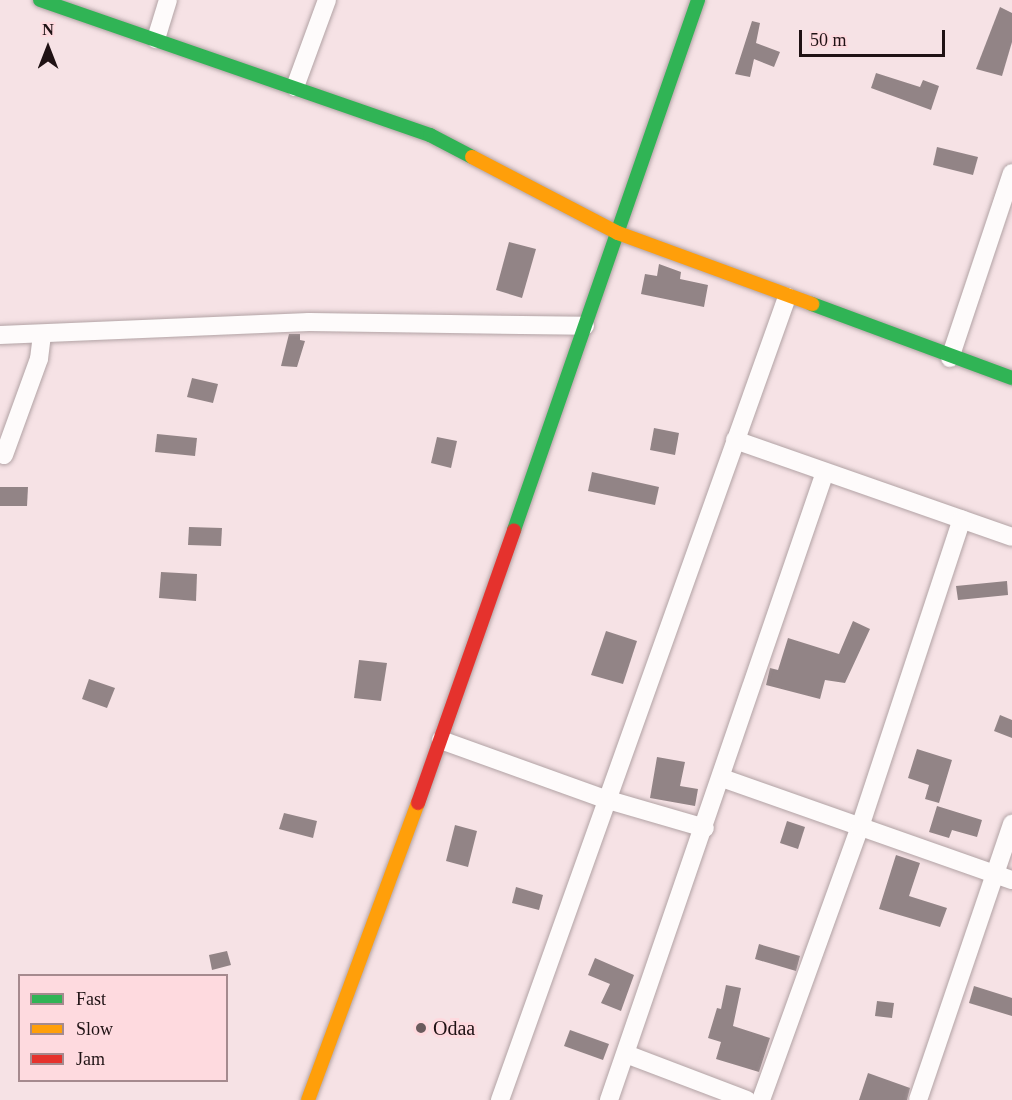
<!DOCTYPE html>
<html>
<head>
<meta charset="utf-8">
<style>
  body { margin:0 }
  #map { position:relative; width:1012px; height:1100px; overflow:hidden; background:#f6e2e5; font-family:Georgia,serif }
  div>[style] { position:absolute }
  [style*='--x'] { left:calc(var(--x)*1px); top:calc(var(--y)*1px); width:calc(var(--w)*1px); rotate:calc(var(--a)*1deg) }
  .building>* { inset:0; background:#928486 }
  .roads { filter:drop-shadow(0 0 2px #b2a3a5) drop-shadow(0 0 2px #b2a3a5) }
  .street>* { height:18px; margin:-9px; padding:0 9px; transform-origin:9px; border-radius:9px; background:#fefbfb }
  .fast>* { height:14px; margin:-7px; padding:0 7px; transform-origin:7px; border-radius:7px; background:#30b455 }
  .slow>* { height:14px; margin:-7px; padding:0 7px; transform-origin:7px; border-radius:7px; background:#ff9f0a }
  .jam>* { height:14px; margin:-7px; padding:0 7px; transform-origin:7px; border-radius:7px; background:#e5322d }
  .dots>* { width:16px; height:16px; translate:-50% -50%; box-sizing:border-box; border:3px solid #fedadf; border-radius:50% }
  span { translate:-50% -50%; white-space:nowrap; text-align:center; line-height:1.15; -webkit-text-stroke:6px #fedadf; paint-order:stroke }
  .poi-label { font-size:20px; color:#1f1214 }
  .left { translate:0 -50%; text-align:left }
  .legend { position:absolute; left:18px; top:974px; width:210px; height:108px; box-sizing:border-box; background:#fedadf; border:2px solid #a58a8e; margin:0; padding:8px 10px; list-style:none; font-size:18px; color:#1f1214 }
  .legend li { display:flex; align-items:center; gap:12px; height:30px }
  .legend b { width:30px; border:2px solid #a58a8e }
  .north { position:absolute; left:18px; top:18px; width:60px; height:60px; -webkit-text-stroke:4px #fedadf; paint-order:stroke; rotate:0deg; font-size:16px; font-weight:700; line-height:24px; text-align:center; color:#1f1214 }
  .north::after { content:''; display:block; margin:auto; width:21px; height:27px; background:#1f1214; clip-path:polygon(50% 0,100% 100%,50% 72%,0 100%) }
  .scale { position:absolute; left:799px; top:30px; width:146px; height:27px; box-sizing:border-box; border:3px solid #1f1214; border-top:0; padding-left:8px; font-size:18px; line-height:21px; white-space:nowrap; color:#1f1214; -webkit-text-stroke:4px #fedadf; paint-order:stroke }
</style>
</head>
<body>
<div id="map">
  <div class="building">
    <i style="clip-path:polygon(1000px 7px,1012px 13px,1012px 42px,1002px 76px,976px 69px)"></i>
    <i style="clip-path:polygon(752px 21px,760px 23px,756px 43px,780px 52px,774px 67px,754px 59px,750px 77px,735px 74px)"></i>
    <i style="clip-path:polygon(876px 73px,920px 87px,923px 80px,939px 86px,931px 110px,871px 88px)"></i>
    <i style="clip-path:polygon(937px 147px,978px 157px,973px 175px,933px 165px)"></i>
    <i style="clip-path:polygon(509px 242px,536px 249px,522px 298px,496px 290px)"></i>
    <i style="clip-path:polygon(659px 264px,681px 272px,680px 279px,708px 285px,704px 307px,641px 294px,645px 274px,657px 276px)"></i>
    <i style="clip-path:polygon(289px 334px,300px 334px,300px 340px,305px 341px,297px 367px,281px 366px)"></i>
    <i style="clip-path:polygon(192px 378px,218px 384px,213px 403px,187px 397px)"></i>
    <i style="clip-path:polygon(654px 428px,679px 433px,675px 455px,650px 450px)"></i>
    <i style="clip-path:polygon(157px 434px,197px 438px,195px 456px,155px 452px)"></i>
    <i style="clip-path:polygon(437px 437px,457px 441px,451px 468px,431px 463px)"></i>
    <i style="clip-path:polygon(592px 472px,659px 487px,655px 505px,588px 491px)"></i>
    <i style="clip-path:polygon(0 487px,28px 487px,27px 506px,0 506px)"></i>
    <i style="clip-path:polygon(189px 527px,222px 528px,221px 546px,188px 545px)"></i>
    <i style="clip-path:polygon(161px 572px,197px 574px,196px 601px,159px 598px)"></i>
    <i style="clip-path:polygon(1007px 581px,1008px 595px,958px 600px,956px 586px)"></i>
    <i style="clip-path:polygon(853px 621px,870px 629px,845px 683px,825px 680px,820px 699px,766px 685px,770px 668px,778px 670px,788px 638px,839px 654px)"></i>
    <i style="clip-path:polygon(606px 631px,637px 641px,623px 684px,591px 675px)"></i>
    <i style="clip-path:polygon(359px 660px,387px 663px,381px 701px,354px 698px)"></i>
    <i style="clip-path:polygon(89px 679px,115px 688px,107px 708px,82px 699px)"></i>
    <i style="clip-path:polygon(1000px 715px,1012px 720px,1012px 738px,994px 731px)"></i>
    <i style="clip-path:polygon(917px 749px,952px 760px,939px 803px,925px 799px,929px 785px,908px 778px)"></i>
    <i style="clip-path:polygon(657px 757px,685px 762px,680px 786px,698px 789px,695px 806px,650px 798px)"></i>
    <i style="clip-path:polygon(937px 806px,982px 820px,977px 837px,952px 830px,949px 838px,929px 832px)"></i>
    <i style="clip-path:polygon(284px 813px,317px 821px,313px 838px,279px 829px)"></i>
    <i style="clip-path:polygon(787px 821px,805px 827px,798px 849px,780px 843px)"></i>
    <i style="clip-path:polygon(455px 825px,477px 831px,468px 867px,446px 861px)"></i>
    <i style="clip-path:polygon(896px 855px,920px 863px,909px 896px,947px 908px,940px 927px,879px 909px)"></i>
    <i style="clip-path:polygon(516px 887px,543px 895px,539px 910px,512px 903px)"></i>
    <i style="clip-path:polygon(759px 944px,800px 956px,796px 971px,755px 959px)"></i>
    <i style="clip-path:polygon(227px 951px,231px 965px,212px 970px,209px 955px)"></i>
    <i style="clip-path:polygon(595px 958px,634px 975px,621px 1011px,601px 1003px,610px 984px,588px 975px)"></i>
    <i style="clip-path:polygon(726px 985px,741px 988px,733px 1026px,770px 1038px,759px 1072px,716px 1059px,721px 1042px,708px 1038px,717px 1008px,721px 1009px)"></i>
    <i style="clip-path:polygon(974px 986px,1012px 998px,1012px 1016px,969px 1003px)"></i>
    <i style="clip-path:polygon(877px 1001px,894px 1003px,892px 1018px,875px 1016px)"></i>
    <i style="clip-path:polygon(570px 1030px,609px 1044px,603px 1060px,564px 1046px)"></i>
    <i style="clip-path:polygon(868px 1073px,910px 1088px,907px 1100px,859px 1100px)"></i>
  </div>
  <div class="roads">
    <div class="street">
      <i style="--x:156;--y:39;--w:41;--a:-72.9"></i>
      <i style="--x:295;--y:87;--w:93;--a:-69.8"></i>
      <i style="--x:0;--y:335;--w:309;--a:-2.4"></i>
      <i style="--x:309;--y:322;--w:276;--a:0.8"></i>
      <i style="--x:950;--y:358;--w:195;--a:-71.5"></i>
      <i style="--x:735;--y:440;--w:293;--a:19.3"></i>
      <i style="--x:4;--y:455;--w:102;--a:-70"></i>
      <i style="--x:39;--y:359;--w:25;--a:-83"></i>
      <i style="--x:441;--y:740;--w:174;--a:19.8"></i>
      <i style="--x:605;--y:799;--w:104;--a:16.2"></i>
      <i style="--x:722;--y:778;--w:307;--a:19.4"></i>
      <i style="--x:626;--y:1054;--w:129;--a:20.8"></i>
      <i style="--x:500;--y:1100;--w:853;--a:-70.33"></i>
      <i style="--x:609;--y:1100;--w:664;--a:-71.02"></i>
      <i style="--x:761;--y:1100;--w:290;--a:-70.1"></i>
      <i style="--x:860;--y:827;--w:324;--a:-71.7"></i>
      <i style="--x:918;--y:1100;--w:292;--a:-71.2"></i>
    </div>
    <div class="fast">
      <i style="--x:40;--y:0;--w:413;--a:19.1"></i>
      <i style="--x:430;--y:135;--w:47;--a:27.6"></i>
      <i style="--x:812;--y:304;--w:213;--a:20.3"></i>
      <i style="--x:514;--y:530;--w:561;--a:-70.85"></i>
    </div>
    <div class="slow">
      <i style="--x:472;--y:157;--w:165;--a:27.5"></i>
      <i style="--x:618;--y:233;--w:207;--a:20.1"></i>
      <i style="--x:308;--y:1100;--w:317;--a:-69.7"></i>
    </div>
    <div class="jam">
      <i style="--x:418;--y:803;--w:289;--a:-70.6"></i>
    </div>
  </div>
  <div class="dots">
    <i style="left:421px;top:1028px;background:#6a5b5d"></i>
  </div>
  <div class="poi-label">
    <span class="left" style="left:433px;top:1028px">Odaa</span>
  </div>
  <ul class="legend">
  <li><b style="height:8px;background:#30b455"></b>Fast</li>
  <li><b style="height:8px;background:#ff9f0a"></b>Slow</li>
  <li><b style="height:8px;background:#e5322d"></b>Jam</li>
  </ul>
  <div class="north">N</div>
  <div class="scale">50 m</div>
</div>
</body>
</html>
